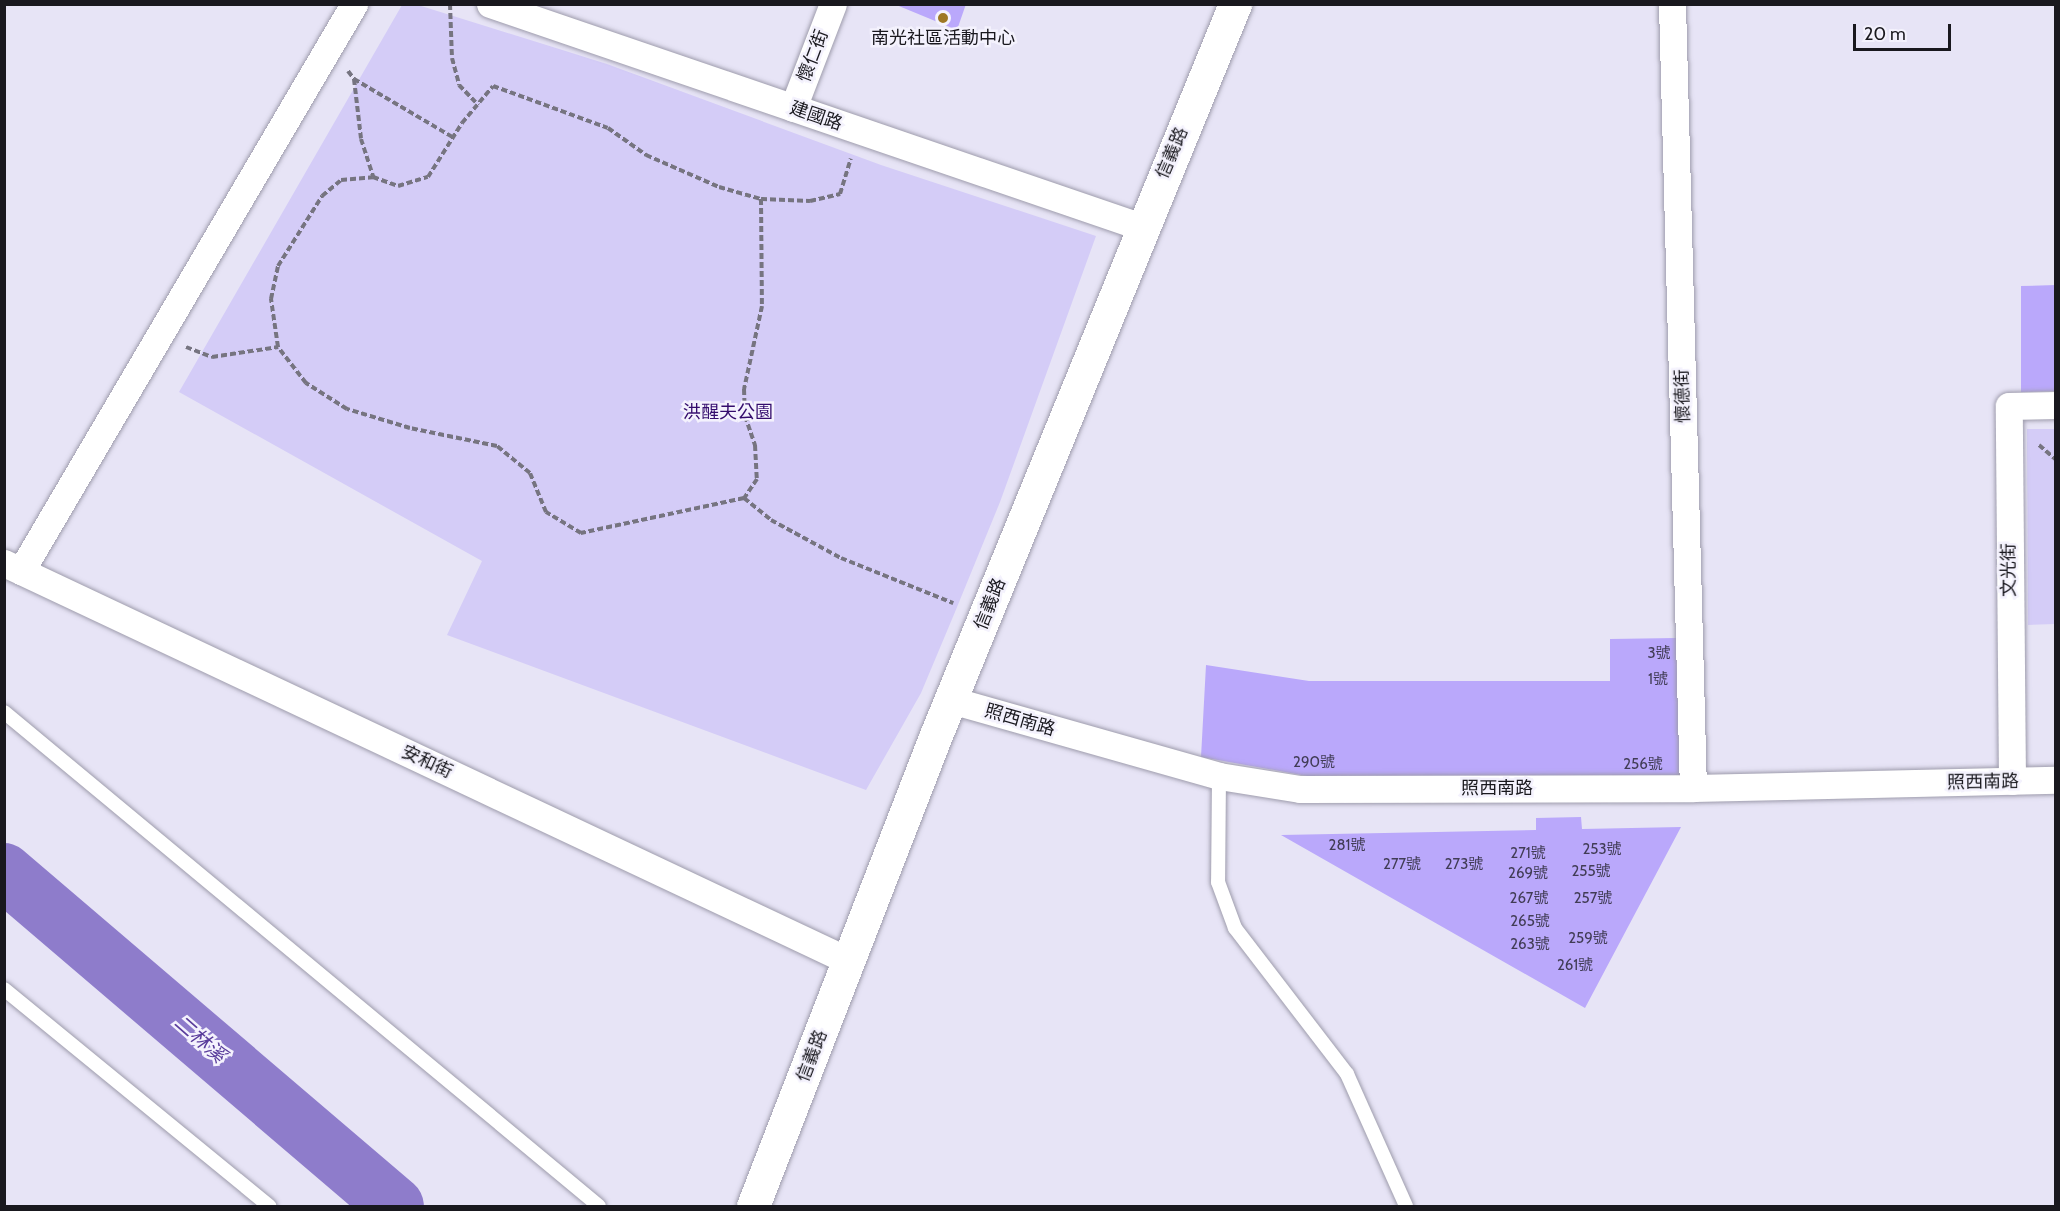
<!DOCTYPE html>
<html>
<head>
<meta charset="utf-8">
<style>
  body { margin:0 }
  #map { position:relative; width:2060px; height:1211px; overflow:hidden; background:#e7e4f6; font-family:Cabin,"Noto Sans TC",sans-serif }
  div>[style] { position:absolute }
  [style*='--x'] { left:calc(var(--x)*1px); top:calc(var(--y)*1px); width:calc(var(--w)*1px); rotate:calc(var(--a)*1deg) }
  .green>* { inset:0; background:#d4ccf7 }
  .river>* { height:58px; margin:-29px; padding:0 29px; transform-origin:29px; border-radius:29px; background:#8e7ccb }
  .building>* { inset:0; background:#baa8fb }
  .path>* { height:4px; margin-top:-2px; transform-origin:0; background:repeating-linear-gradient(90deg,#767480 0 6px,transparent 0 9px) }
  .roads { filter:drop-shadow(0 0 2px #9e9cac) drop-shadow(0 0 2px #9e9cac) }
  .service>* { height:14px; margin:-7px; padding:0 7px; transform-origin:7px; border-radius:7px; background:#fff }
  .minor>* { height:27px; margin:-13.5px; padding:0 13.5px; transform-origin:13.5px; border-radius:13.5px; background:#fff }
  .tertiary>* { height:33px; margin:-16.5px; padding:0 16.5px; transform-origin:16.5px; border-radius:16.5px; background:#fff }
  .dots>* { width:16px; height:16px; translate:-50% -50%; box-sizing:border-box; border:3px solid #f4f2fd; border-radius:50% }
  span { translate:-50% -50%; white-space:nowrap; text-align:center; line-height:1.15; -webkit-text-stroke:5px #f4f2fd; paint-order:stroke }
  .number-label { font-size:15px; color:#413c55 }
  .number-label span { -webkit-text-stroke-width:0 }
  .poi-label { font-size:18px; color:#19181e }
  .street-label { font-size:18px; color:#19181e }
  .park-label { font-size:18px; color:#340c6d }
  .water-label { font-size:20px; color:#593c9b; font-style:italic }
  .frame { position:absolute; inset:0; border:6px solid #19181e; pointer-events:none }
  .scale { position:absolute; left:1853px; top:24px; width:98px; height:27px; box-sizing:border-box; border:3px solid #19181e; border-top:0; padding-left:8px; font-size:18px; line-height:21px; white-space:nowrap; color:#19181e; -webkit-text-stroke:4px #f4f2fd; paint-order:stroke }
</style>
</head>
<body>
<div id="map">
  <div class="green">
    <i style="clip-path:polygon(402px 5px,418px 5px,607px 64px,881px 165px,1096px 236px,1000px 502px,955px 612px,921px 693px,866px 790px,447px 635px,482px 561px,179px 392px)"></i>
    <i style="clip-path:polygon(2027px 429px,2055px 429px,2055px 624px,2028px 625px)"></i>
  </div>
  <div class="river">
    <i style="--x:4;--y:872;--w:514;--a:40.5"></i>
  </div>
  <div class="building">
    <i style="clip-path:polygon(894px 4px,966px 4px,957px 30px)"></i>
    <i style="clip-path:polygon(2056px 285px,2056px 391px,2021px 392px,2021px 286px)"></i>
    <i style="clip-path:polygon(1676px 638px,1680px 776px,1307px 776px,1201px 757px,1206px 665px,1309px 681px,1610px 681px,1610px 639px)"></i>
    <i style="clip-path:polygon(1581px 817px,1582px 829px,1681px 827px,1585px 1008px,1281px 835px,1536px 830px,1536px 818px)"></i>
  </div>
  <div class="path">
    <i style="--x:450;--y:4;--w:54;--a:87.9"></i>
    <i style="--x:452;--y:58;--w:28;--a:75"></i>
    <i style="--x:459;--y:85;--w:28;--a:46"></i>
    <i style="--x:348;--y:71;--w:10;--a:53"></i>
    <i style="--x:354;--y:79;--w:60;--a:83.3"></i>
    <i style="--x:361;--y:139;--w:40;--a:72"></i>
    <i style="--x:354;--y:79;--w:116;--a:30.5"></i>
    <i style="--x:761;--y:199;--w:49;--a:2.3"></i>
    <i style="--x:810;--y:201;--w:31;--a:-13"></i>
    <i style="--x:840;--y:194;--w:37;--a:-73"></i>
    <i style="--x:186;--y:347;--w:28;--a:21"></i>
    <i style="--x:212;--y:357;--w:67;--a:-8.6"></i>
    <i style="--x:2039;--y:445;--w:23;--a:41"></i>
    <i style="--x:744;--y:498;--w:167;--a:167.9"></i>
    <i style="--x:581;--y:533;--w:41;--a:-149"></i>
    <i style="--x:546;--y:512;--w:42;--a:-112.3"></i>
    <i style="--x:530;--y:473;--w:43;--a:-140.7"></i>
    <i style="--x:497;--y:446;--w:89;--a:-168.3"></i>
    <i style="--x:410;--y:428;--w:66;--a:-163.2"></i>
    <i style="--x:347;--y:409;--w:49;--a:-147.6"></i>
    <i style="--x:306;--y:383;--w:46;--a:-127.9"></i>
    <i style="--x:278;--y:347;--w:49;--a:-98.3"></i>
    <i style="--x:271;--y:299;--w:34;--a:-78"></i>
    <i style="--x:278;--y:266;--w:83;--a:-57.8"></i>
    <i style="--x:322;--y:196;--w:25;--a:-40"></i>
    <i style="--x:341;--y:180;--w:32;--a:-5"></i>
    <i style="--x:373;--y:177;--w:27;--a:20"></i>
    <i style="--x:398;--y:186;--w:31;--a:-17"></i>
    <i style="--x:428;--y:177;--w:64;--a:-57.8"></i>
    <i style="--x:462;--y:123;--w:48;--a:-50"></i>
    <i style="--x:493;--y:86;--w:122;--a:20.1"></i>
    <i style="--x:608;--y:128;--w:47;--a:35.4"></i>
    <i style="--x:646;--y:155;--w:80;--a:23.7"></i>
    <i style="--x:719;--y:187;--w:44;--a:15.9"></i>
    <i style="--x:761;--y:199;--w:107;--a:89.5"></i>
    <i style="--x:762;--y:306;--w:85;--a:102.2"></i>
    <i style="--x:744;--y:389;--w:27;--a:88"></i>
    <i style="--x:745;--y:416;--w:31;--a:71"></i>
    <i style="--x:755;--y:445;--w:34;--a:87"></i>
    <i style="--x:757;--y:479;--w:23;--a:124"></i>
    <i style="--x:744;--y:498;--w:35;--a:39"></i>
    <i style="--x:771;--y:520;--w:80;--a:28.5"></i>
    <i style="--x:841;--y:558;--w:121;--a:21.9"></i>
  </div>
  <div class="roads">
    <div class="service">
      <i style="--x:4;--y:712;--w:773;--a:39.7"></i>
      <i style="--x:1219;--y:776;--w:106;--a:90.5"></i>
      <i style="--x:1218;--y:882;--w:49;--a:69.7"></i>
      <i style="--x:1235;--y:928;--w:184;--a:52.5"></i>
      <i style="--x:1347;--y:1074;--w:145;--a:65.9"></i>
      <i style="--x:4;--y:989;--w:343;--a:39.3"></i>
    </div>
    <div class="minor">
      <i style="--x:490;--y:4;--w:689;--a:18.88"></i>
      <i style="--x:1672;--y:4;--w:784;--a:88.47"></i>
      <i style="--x:793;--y:108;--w:111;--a:-69"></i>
      <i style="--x:4;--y:563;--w:934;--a:25.22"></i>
      <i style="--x:21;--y:571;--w:658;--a:-59.57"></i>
      <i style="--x:951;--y:700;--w:279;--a:15.8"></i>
      <i style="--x:1219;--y:776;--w:82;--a:9.1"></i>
      <i style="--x:1300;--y:789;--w:393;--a:-0.1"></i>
      <i style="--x:1693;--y:788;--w:363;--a:-1.3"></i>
      <i style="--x:2012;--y:781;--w:375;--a:-90.5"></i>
      <i style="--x:2009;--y:406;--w:47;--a:-1.2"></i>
    </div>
    <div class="tertiary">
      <i style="--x:753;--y:1206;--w:505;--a:-68.77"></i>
      <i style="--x:936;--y:735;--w:790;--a:-67.75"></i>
    </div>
  </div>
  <div class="dots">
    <i style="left:943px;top:18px;background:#9e7825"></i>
  </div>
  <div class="number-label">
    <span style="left:1659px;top:654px">3號</span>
    <span style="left:1658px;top:680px">1號</span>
    <span style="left:1314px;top:763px">290號</span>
    <span style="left:1643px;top:765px">256號</span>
    <span style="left:1347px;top:846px">281號</span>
    <span style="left:1602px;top:850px">253號</span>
    <span style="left:1528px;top:854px">271號</span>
    <span style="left:1402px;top:865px">277號</span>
    <span style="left:1464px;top:865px">273號</span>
    <span style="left:1591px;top:872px">255號</span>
    <span style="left:1528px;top:874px">269號</span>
    <span style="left:1529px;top:899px">267號</span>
    <span style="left:1593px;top:899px">257號</span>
    <span style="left:1530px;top:922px">265號</span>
    <span style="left:1588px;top:939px">259號</span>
    <span style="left:1530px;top:945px">263號</span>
    <span style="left:1575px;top:966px">261號</span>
  </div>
  <div class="poi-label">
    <span style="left:943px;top:38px">南光社區活動中心</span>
  </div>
  <div class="street-label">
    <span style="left:813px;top:56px;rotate:-69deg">懷仁街</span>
    <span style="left:816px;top:116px;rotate:19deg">建國路</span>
    <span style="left:1172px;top:153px;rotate:-67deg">信義路</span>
    <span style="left:1683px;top:396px;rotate:-92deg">懷德街</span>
    <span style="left:2009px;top:570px;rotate:-90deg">文光街</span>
    <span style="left:990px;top:604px;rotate:-68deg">信義路</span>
    <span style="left:1020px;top:720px;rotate:16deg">照西南路</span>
    <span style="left:427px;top:762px;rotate:25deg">安和街</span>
    <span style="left:1983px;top:782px;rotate:-1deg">照西南路</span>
    <span style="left:1497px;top:788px">照西南路</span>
    <span style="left:812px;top:1056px;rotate:-69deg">信義路</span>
  </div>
  <div class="park-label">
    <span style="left:728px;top:412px">洪醒夫公園</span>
  </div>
  <div class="water-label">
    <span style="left:200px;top:1039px;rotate:41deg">二林溪</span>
  </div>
  <div class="frame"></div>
  <div class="scale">20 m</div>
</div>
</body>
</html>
